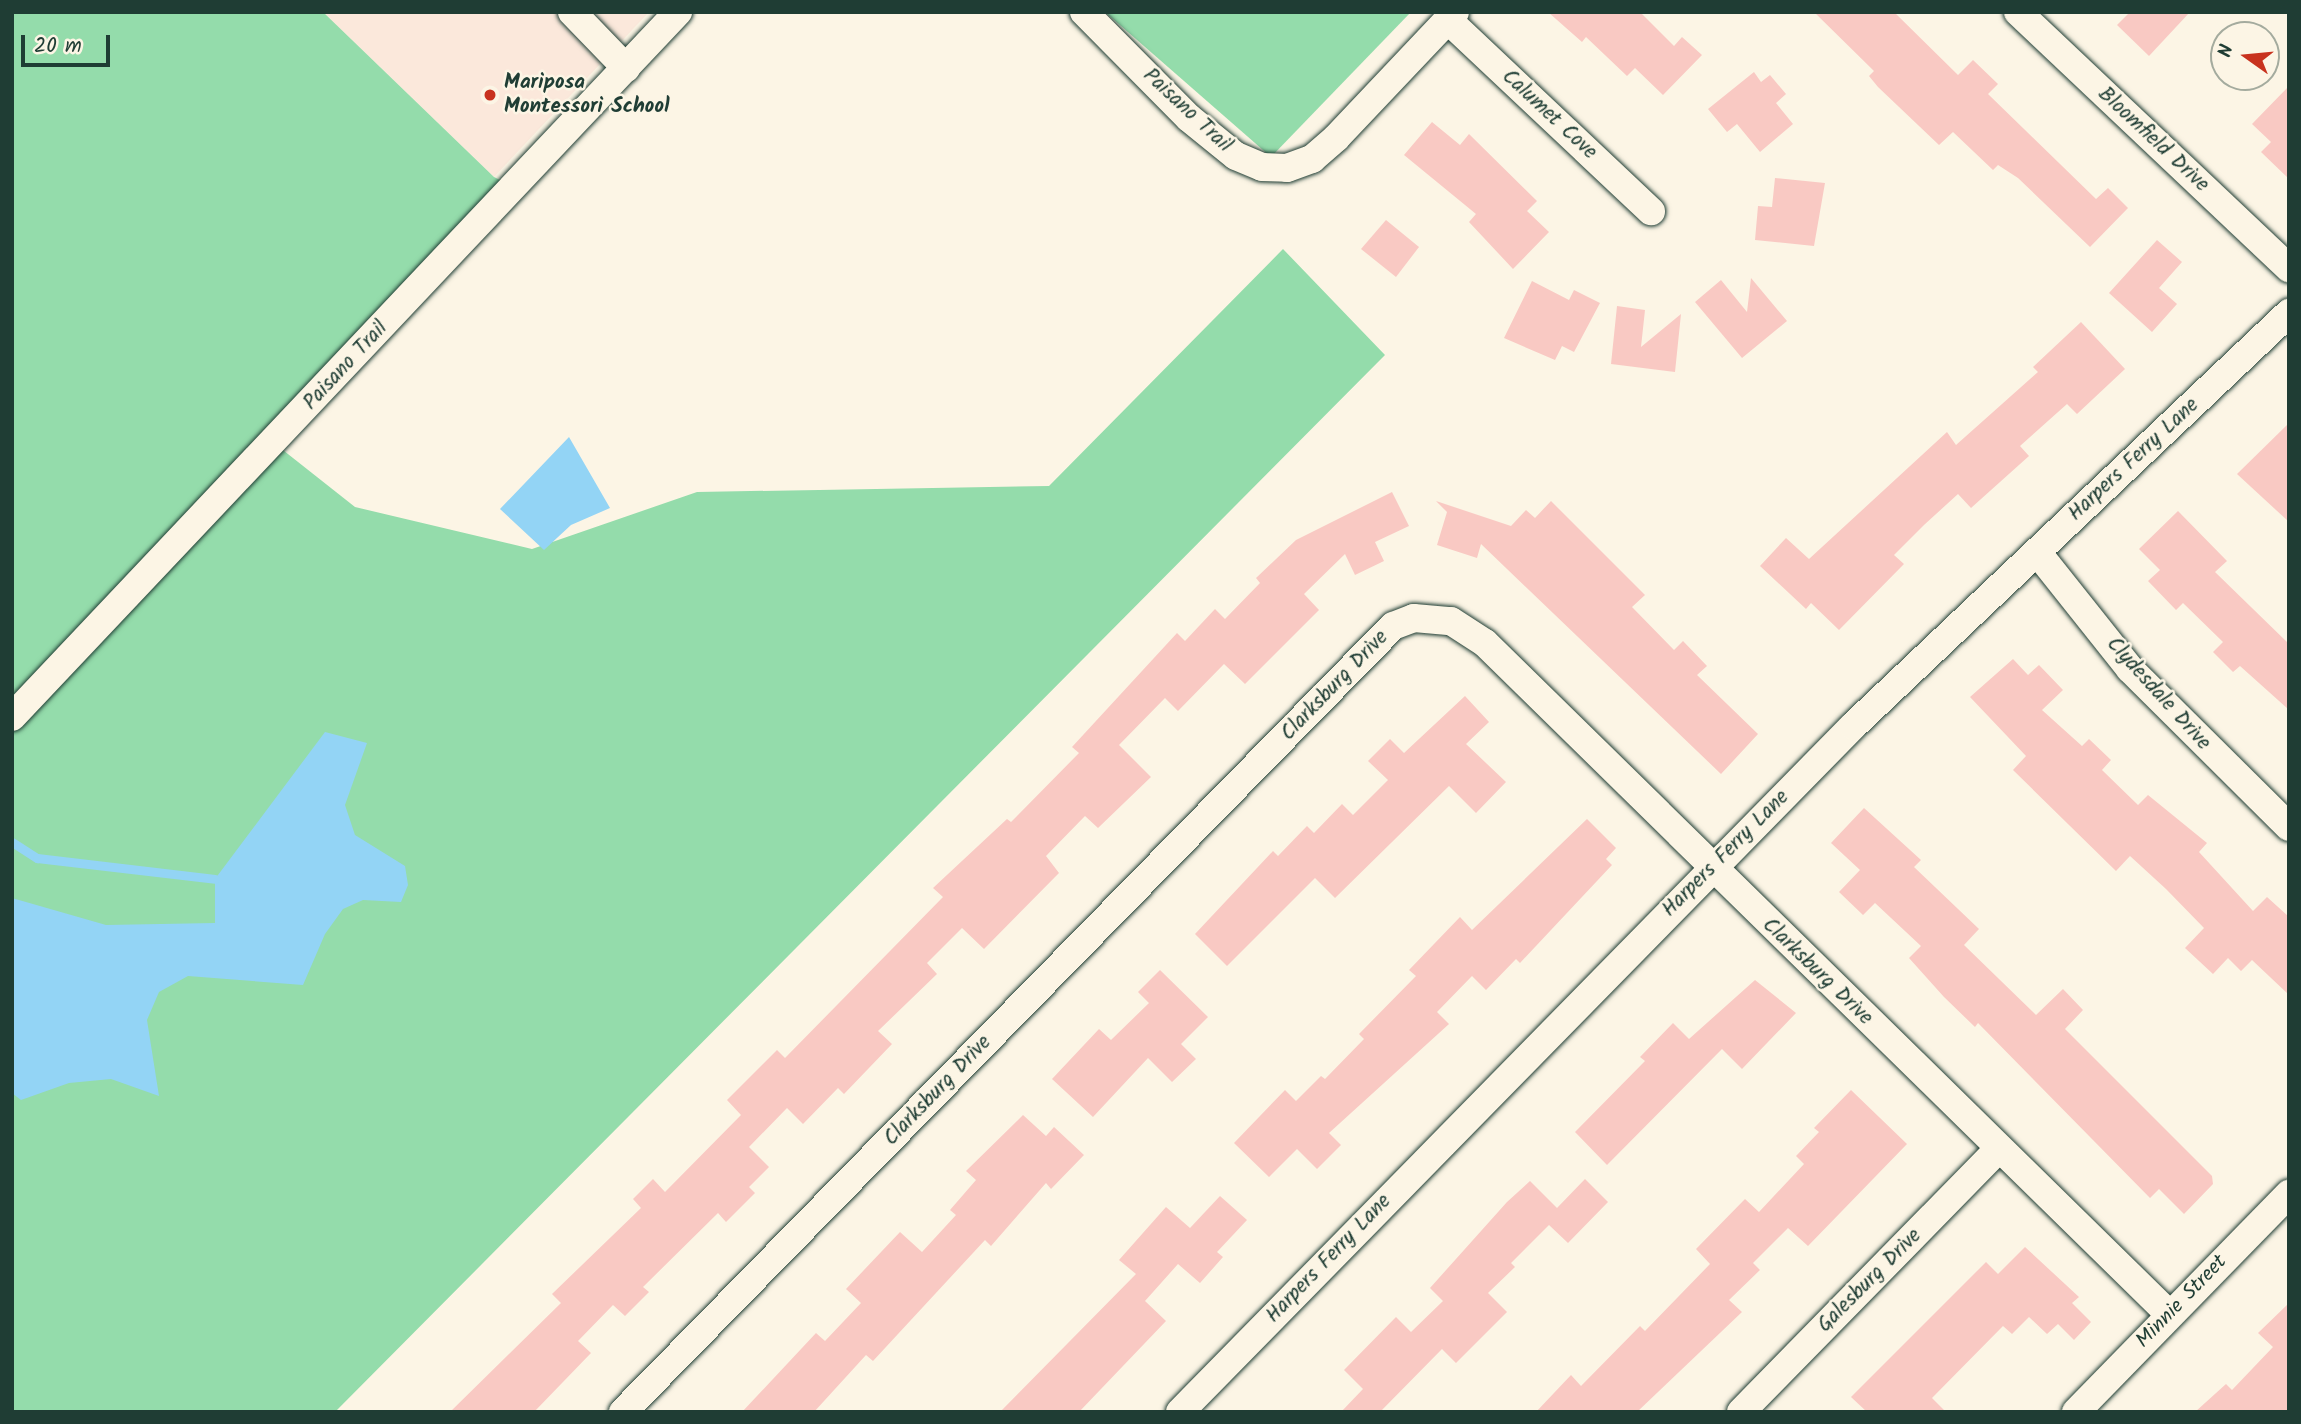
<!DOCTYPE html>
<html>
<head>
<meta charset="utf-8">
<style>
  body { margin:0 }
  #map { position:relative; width:2301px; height:1424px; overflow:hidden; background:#fcf5e5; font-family:Kalam,sans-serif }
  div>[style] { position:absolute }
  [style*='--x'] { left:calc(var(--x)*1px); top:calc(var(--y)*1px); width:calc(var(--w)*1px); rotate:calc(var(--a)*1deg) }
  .built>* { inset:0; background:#fbe8db }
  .green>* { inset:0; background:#94dcab }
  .water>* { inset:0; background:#93d4f5 }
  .stream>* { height:9px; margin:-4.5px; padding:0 4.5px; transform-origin:4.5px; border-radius:4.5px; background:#93d4f5 }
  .building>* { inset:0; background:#f9c9c3 }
  .roads { filter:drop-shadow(0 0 2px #1f3d34) drop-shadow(0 0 2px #1f3d34) }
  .minor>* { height:28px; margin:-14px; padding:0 14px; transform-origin:14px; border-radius:14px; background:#fcf5e5 }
  .dots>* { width:19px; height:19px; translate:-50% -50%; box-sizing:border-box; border:4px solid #fcf5e5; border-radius:50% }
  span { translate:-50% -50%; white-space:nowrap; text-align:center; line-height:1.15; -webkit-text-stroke:5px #fcf5e5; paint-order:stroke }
  .poi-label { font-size:21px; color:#1f3d34; font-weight:700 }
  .left { translate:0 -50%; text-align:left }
  .street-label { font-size:21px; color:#1f3d34 }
  .frame { position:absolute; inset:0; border:14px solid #1f3d34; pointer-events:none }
  .north { position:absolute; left:2210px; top:21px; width:70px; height:70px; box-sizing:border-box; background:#fcf5e5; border:2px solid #a4ab9e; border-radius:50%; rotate:285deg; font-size:19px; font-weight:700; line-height:28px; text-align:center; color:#1f3d34 }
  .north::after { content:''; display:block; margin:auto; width:24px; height:32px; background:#c8321e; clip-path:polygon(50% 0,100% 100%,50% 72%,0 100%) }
  .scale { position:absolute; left:21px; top:35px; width:89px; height:32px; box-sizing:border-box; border:4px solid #1f3d34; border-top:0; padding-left:9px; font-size:21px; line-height:24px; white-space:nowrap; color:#1f3d34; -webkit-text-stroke:5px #fcf5e5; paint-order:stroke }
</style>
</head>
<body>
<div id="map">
  <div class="built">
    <i style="clip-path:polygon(323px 12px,649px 12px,494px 177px)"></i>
  </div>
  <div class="green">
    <i style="clip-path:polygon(12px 12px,323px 12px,494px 177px,514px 187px,274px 443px,355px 507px,532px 549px,697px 492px,1049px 486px,1283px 249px,1385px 355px,335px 1412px,12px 1412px)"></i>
    <i style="clip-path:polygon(1105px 12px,1411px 12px,1271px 157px)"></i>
  </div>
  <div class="water">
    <i style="clip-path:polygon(569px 437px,610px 508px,571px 525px,544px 550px,500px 509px)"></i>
    <i style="clip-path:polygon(325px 732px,367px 743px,345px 805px,355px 835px,405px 866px,408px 885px,401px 902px,363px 900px,343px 909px,325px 934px,303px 985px,188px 976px,159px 992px,147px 1020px,159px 1096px,111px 1079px,69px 1083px,21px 1100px,12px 1093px,12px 898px,106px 925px,215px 923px,215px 879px)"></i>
  </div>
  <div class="stream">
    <i style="--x:12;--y:842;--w:30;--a:33"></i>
    <i style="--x:37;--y:858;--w:179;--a:6.7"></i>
  </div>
  <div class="building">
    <i style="clip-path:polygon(1548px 12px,1640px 12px,1674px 46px,1682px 37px,1702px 55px,1663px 95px,1635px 68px,1627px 76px,1586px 37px,1582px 42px)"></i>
    <i style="clip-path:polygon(1814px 12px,1894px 12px,1958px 75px,1973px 60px,1998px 84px,1988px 94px,2096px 199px,2108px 188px,2128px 208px,2090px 247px,2018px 178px,1998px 165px,1993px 170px,1953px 132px,1939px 145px,1878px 87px,1869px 76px,1874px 71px)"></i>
    <i style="clip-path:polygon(2130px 12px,2190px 12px,2149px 56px,2117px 25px)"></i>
    <i style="clip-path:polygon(1754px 72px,1761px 82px,1770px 75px,1786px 94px,1776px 103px,1793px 124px,1760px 152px,1737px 124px,1727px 132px,1708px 109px)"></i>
    <i style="clip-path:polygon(2289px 86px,2289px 179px,2261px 152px,2271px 142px,2252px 124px)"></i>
    <i style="clip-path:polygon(1432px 122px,1460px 145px,1469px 134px,1537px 201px,1527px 211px,1549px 232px,1513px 269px,1469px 222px,1476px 214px,1404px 155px)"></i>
    <i style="clip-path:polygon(1775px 178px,1825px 183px,1814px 246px,1755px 240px,1758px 206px,1772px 207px)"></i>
    <i style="clip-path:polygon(1386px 220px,1419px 247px,1396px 277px,1361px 249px)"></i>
    <i style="clip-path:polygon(2157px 240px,2182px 262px,2159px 288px,2177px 304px,2152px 332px,2109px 293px)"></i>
    <i style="clip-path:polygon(1751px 278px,1787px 321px,1742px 358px,1695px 302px,1721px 280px,1747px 312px)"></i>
    <i style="clip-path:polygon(1532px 281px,1569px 300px,1574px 290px,1600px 303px,1574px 352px,1562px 346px,1555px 360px,1504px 338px)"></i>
    <i style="clip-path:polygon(1617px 306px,1645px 310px,1641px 347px,1681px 314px,1675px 372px,1611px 364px)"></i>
    <i style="clip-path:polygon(2081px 322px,2125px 369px,2077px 414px,2067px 404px,2020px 446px,2029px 456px,1971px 508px,1958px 494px,1924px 525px,1894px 555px,1904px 564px,1839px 630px,1811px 603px,1806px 609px,1760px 566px,1786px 538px,1809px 559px,1947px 432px,1956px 445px,2038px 372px,2033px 367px)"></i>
    <i style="clip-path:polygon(2289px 423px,2289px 522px,2237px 474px)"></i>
    <i style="clip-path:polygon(1392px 492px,1409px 526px,1375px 542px,1384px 561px,1355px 575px,1345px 554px,1304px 594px,1319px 610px,1245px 684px,1224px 664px,1178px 711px,1165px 698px,1119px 745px,1151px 777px,1098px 828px,1085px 816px,1046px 856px,1059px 873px,984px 949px,962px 928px,927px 963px,937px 974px,878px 1031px,892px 1044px,844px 1094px,838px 1088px,803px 1124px,787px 1108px,749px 1147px,769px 1167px,749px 1187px,755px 1193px,726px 1222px,718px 1213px,643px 1287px,649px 1292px,625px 1316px,613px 1305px,578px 1341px,591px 1353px,534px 1412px,450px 1412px,561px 1303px,552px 1294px,641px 1208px,633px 1199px,653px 1179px,665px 1192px,741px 1115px,727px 1100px,777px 1050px,785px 1058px,943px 897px,933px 888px,1007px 819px,1011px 822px,1079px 753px,1072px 747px,1177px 633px,1185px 641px,1215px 609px,1225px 619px,1260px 583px,1256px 578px,1296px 540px)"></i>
    <i style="clip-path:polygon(1436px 501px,1511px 526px,1526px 510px,1535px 518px,1551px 501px,1645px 595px,1632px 607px,1674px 650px,1683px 641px,1707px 666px,1697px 675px,1758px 734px,1721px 774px,1481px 544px,1477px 558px,1437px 545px,1447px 512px)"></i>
    <i style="clip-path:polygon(2178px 511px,2227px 561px,2215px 572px,2289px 644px,2289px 710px,2240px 666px,2233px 672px,2213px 652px,2223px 642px,2183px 603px,2176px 610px,2148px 581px,2160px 570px,2139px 549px)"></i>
    <i style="clip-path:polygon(2013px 659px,2028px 675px,2039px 665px,2063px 690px,2042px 710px,2082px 746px,2089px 739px,2111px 760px,2102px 770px,2138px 805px,2148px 795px,2207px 843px,2199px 852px,2253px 911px,2267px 897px,2289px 917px,2289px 995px,2252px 960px,2241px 971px,2228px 958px,2213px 974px,2185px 948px,2204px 928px,2166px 889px,2130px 856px,2116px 871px,2013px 770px,2026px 756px,1970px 697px)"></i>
    <i style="clip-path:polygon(1465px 696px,1489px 722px,1466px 744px,1506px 782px,1476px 813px,1449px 786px,1335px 898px,1315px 878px,1227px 966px,1195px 934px,1273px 851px,1278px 856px,1307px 826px,1314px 833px,1342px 804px,1353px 815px,1388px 780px,1368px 761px,1390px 739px,1404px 753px)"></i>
    <i style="clip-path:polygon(1864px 808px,1921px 860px,1914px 867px,1979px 929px,1964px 945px,2036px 1015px,2063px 989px,2083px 1010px,2065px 1029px,2212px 1176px,2213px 1184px,2184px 1214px,2159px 1189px,2150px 1198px,1978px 1023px,1975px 1027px,1944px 997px,1909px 958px,1921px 946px,1875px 903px,1863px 915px,1839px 892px,1860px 870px,1831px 843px)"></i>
    <i style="clip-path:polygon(1587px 819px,1616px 848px,1606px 859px,1612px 865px,1520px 963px,1516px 959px,1486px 990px,1472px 976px,1437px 1012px,1449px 1024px,1329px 1133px,1341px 1145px,1317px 1169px,1297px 1149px,1269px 1177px,1234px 1143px,1285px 1090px,1296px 1101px,1321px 1076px,1325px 1079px,1364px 1039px,1359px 1034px,1416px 976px,1409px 970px,1460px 917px,1472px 930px)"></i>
    <i style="clip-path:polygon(1160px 970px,1208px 1017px,1181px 1044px,1196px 1059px,1172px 1082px,1148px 1058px,1093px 1117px,1052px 1079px,1099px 1029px,1111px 1040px,1149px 1003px,1138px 992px)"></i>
    <i style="clip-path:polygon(1755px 980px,1796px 1013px,1742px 1069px,1722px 1049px,1607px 1165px,1575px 1132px,1645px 1061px,1640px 1057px,1673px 1023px,1689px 1039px)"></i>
    <i style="clip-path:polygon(1851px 1090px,1907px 1144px,1808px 1246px,1788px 1228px,1753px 1263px,1760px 1270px,1729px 1300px,1742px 1312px,1637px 1412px,1536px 1412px,1571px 1375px,1581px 1386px,1640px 1326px,1645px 1331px,1710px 1264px,1696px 1249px,1745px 1199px,1759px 1212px,1804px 1164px,1796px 1156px,1819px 1132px,1814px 1128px)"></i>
    <i style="clip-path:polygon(1023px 1115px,1046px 1136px,1054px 1127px,1084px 1155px,1051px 1189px,1046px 1183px,991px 1246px,985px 1240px,873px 1361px,866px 1355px,814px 1412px,742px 1412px,816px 1333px,825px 1341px,861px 1303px,846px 1289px,900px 1232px,922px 1252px,956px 1215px,950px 1210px,976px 1180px,966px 1171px)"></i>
    <i style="clip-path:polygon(1585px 1179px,1608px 1202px,1568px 1243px,1549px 1225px,1511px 1263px,1515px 1267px,1488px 1293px,1507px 1312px,1456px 1363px,1442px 1349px,1380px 1412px,1341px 1412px,1363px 1389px,1344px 1370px,1396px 1317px,1411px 1332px,1443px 1301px,1430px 1288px,1507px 1202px,1530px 1181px,1557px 1208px)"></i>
    <i style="clip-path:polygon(1220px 1196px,1247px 1220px,1217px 1252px,1223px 1257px,1200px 1283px,1178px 1264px,1145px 1301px,1166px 1321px,1079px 1412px,1000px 1412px,1136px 1274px,1119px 1260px,1166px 1207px,1190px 1228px)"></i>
    <i style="clip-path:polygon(2025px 1247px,2079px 1297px,2072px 1303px,2091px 1322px,2074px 1340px,2058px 1324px,2047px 1334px,2029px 1317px,2012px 1334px,2003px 1326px,1932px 1398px,1946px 1412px,1867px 1412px,1851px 1397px,1986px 1262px,1998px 1274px)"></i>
    <i style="clip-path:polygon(2289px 1303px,2289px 1412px,2195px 1412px,2226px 1384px,2232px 1390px,2273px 1347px,2258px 1333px)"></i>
  </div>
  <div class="roads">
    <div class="minor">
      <i style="--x:572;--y:12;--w:78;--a:46"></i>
      <i style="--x:1084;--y:12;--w:149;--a:45.3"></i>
      <i style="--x:1189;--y:118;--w:60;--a:39"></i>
      <i style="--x:1236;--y:156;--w:28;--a:23"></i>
      <i style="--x:1262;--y:167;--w:25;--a:2"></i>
      <i style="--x:1287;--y:168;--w:27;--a:-20"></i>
      <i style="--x:1312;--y:159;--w:32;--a:-41"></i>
      <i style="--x:1336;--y:138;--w:173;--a:-46.6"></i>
      <i style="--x:2018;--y:12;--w:373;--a:43.4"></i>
      <i style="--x:1448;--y:20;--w:279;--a:43.3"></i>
      <i style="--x:2037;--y:552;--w:149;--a:51.5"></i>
      <i style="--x:2130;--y:669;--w:224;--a:44.8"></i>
      <i style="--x:12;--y:717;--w:970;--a:-46.63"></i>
      <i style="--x:623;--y:1412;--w:1100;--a:-45.59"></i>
      <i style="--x:1393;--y:626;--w:22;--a:-21"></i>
      <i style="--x:1414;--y:618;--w:37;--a:5"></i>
      <i style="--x:1451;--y:621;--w:40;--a:32.9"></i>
      <i style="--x:1485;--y:643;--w:958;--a:44.45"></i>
      <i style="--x:1180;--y:1412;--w:961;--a:-45.55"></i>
      <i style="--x:1853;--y:726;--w:601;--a:-43.45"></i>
      <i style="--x:1741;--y:1412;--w:367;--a:-45.6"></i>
      <i style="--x:2076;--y:1412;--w:305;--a:-45.7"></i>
    </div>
  </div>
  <div class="dots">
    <i style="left:490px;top:95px;background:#c8321e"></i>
  </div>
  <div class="poi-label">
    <span class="left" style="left:504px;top:95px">Mariposa<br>Montessori School</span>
  </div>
  <div class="street-label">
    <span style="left:1187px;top:111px;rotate:43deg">Paisano Trail</span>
    <span style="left:1549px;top:115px;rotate:43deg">Calumet Cove</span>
    <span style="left:2153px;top:140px;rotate:43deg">Bloomfield Drive</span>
    <span style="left:346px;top:366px;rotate:-47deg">Paisano Trail</span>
    <span style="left:2134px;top:460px;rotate:-43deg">Harpers Ferry Lane</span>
    <span style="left:1335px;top:686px;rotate:-46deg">Clarksburg Drive</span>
    <span style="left:2158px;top:694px;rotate:48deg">Clydesdale Drive</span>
    <span style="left:1726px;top:854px;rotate:-45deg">Harpers Ferry Lane</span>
    <span style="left:1817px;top:972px;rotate:44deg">Clarksburg Drive</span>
    <span style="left:938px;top:1091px;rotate:-46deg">Clarksburg Drive</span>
    <span style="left:1329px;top:1259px;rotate:-46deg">Harpers Ferry Lane</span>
    <span style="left:1870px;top:1281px;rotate:-45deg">Galesburg Drive</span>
    <span style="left:2182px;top:1302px;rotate:-46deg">Minnie Street</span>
  </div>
  <div class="frame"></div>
  <div class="north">N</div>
  <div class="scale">20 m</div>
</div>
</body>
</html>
